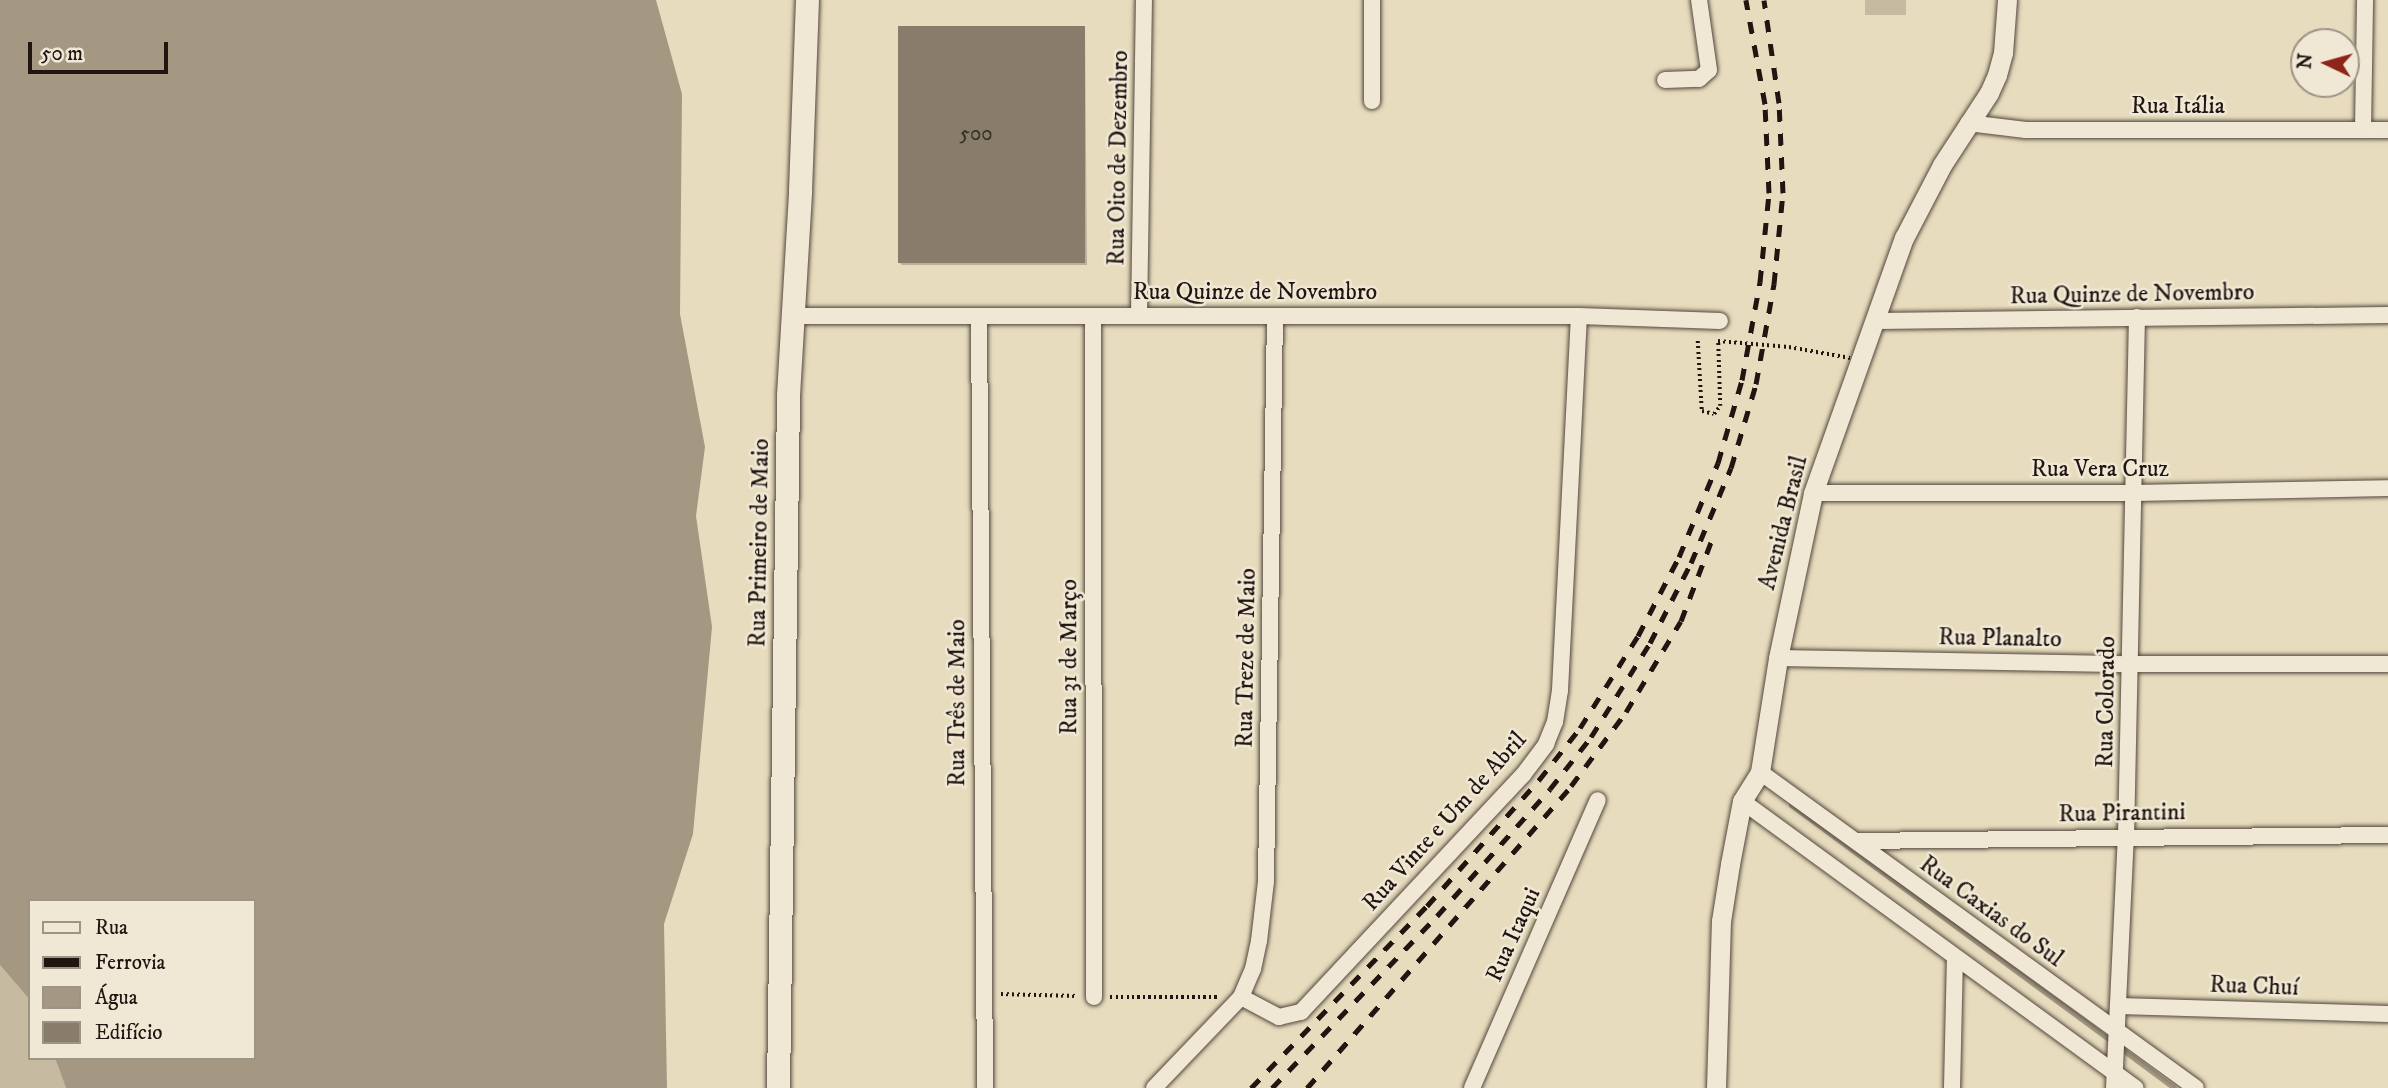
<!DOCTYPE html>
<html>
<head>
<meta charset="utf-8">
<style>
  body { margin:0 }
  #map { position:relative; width:2388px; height:1088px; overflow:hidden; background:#e8dcbe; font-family:"IM FELL DW Pica",serif }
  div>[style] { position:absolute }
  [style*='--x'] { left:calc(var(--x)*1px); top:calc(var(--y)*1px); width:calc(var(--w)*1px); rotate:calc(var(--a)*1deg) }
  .green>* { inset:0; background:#c6baa1 }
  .water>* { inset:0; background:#a49883 }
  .shadow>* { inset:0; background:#0003 }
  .stream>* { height:5px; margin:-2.5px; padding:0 2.5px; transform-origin:2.5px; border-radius:2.5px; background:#a49883 }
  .building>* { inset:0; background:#887c6b }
  .path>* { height:3.5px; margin-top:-1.75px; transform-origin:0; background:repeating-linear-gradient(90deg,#201511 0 2px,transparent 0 5.5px) }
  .roads { filter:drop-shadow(0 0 2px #52473c) drop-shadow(0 0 2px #52473c) }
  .minor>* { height:16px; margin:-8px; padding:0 8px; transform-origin:8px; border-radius:8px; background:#f0e8d5 }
  .tertiary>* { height:19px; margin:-9.5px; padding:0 9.5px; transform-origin:9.5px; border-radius:9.5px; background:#f0e8d5 }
  .secondary>* { height:23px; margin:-11.5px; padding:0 11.5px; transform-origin:11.5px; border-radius:11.5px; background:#f0e8d5 }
  .rail>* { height:5px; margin-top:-2.5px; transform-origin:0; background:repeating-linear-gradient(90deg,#201511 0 12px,transparent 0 24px) }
  .path-bridge>* { height:3.5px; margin-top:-1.75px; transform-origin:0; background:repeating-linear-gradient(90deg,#201511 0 2px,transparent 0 5.5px) }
  span { translate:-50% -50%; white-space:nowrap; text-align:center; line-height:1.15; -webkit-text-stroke:5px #f0e8d5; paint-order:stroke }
  .number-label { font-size:21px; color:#3a2f28 }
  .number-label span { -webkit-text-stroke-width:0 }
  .street-label { font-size:24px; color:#201511 }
  .legend { position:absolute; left:28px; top:899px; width:228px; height:161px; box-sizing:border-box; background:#f0e8d5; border:2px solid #9d9487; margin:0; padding:9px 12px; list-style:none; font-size:21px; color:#201511 }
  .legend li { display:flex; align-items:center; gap:14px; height:35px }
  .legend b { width:35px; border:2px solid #9d9487 }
  .north { position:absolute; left:2290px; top:28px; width:70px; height:70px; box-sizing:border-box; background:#f0e8d5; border:2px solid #9d9487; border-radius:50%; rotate:275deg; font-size:19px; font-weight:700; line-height:28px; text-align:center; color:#201511 }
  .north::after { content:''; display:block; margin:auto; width:24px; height:32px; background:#8f2418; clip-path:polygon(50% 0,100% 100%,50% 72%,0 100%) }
  .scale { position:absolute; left:28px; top:42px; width:140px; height:32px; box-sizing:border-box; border:4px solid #201511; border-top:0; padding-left:9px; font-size:21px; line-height:24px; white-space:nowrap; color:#201511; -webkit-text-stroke:5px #f0e8d5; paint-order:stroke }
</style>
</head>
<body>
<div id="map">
  <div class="green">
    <i style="clip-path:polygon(1865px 0,1906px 0,1906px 15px,1865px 15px)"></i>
    <i style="clip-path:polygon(0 965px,30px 1000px,30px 1058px,55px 1058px,66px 1088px,0 1088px)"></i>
  </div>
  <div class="water">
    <i style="clip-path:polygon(0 0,656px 0,682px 94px,680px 314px,705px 447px,696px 516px,712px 627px,693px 834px,664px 924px,667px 1088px,66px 1088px,55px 1058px,254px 1058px,254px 901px,30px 901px,30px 1000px,0 965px)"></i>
  </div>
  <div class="shadow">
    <i style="clip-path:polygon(1085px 27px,1087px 265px,902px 265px,900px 263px)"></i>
  </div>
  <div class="stream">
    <i style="--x:1791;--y:805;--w:399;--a:36.4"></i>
    <i style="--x:2120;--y:1048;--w:67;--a:36.5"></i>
  </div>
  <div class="building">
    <i style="clip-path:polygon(898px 26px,1085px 26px,1085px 263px,898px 263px)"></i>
  </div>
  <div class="path">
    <i style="--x:1001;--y:994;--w:77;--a:1.5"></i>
    <i style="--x:1110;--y:997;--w:108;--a:0"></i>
  </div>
  <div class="roads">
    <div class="minor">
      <i style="--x:1665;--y:80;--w:34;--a:-2"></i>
      <i style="--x:1699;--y:79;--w:13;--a:-42"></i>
      <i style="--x:1709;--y:70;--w:71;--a:-98.1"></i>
      <i style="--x:1372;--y:101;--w:101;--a:-90"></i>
      <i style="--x:1968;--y:123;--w:58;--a:6.9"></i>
      <i style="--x:2026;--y:130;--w:362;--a:0"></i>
      <i style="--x:2363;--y:130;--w:130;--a:-89.1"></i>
      <i style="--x:791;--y:316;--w:788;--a:0"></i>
      <i style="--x:1579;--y:316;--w:141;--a:2"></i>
      <i style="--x:1139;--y:316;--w:316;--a:-89.1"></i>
      <i style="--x:979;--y:317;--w:771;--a:89.55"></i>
      <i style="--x:1093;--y:317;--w:680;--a:89.92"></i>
      <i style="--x:1876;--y:321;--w:512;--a:-0.67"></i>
      <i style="--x:1813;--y:493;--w:321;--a:0"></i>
      <i style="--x:2134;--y:493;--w:254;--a:-1.1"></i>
      <i style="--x:1778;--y:658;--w:352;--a:1"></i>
      <i style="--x:2130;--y:664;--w:258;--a:0"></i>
      <i style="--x:1760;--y:772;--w:538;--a:35.93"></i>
      <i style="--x:1742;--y:801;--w:487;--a:36.1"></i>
      <i style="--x:1857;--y:841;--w:531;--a:-0.65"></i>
      <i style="--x:1241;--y:997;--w:43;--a:27.8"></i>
      <i style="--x:1279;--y:1017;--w:23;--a:-13"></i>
      <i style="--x:1301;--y:1012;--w:325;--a:-46.9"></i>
      <i style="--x:1523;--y:775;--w:39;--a:-53"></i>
      <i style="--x:1546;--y:744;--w:24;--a:-68"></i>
      <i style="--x:1555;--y:722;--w:32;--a:-81"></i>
      <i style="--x:1560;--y:690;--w:374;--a:-87.1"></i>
      <i style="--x:2119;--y:1006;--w:269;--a:1.7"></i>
      <i style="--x:1154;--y:1088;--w:126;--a:-46.3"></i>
      <i style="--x:1241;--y:997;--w:30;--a:-67"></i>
      <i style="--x:1253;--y:969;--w:29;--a:-78"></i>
      <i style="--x:1259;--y:941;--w:60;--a:-83.3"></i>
      <i style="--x:1266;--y:881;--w:565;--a:-89.09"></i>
      <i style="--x:1472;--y:1088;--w:314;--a:-66.4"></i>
      <i style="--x:1952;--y:1088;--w:129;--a:-88.7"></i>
      <i style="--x:2114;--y:1088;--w:251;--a:-87.3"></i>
      <i style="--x:2126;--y:837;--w:520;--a:-88.79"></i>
    </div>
    <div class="tertiary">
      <i style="--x:1716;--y:1088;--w:167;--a:-88.3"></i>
      <i style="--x:1721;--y:921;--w:58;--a:-81"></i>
      <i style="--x:1730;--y:864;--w:64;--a:-79.2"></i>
      <i style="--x:1742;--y:801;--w:34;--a:-58"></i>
      <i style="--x:1760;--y:772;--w:115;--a:-81"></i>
      <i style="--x:1778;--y:658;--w:169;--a:-78"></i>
      <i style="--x:1813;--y:493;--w:271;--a:-70.4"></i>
      <i style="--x:1904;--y:238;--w:82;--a:-62.5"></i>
      <i style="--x:1942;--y:165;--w:86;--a:-56.9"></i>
      <i style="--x:1989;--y:93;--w:20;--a:-66"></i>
      <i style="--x:1997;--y:75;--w:23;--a:-75"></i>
      <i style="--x:2003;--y:53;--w:53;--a:-85.7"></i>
    </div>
    <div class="secondary">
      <i style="--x:778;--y:1088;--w:693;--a:-89.17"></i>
      <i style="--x:788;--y:395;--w:205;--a:-86.6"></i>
      <i style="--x:800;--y:190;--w:190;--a:-87.9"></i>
    </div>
  </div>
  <div class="rail">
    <i style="--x:1251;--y:1088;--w:253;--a:-46"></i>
    <i style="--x:1427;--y:906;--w:169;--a:-48.4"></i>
    <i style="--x:1539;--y:780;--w:66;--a:-51.7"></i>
    <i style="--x:1580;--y:728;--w:109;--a:-57.8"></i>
    <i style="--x:1638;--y:636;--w:89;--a:-62.6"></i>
    <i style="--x:1679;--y:557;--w:102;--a:-67.5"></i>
    <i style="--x:1718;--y:463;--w:86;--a:-73.9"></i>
    <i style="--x:1742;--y:380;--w:100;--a:-79.6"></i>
    <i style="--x:1760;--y:282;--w:89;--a:-84.2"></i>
    <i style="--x:1769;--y:193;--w:89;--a:-92.6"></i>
    <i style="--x:1765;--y:104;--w:106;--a:-100.4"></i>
    <i style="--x:1272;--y:1088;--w:238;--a:-46.2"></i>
    <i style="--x:1437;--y:916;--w:170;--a:-48.3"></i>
    <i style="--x:1550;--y:789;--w:66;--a:-51.7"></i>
    <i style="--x:1591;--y:737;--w:111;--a:-57.9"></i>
    <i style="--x:1650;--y:643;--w:90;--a:-62.9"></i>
    <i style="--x:1691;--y:563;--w:103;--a:-67.2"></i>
    <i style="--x:1731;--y:468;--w:88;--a:-73.4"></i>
    <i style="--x:1756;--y:384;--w:102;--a:-79.8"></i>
    <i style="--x:1774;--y:284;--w:91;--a:-84.4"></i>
    <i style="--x:1783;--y:193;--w:90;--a:-92.5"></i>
    <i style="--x:1779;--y:103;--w:104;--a:-98.3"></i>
    <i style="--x:1307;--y:1088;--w:401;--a:-48.8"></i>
    <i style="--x:1571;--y:786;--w:92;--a:-53.4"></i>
    <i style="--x:1626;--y:712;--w:106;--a:-58.9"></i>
    <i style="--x:1681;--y:621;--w:85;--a:-69.2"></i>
  </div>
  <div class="path-bridge">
    <i style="--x:1698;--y:341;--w:70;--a:86.7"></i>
    <i style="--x:1702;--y:411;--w:12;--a:14"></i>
    <i style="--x:1714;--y:414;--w:10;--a:-53"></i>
    <i style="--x:1720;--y:406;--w:65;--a:-91.8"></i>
    <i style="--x:1718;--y:341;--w:71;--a:4.8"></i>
    <i style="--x:1789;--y:347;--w:62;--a:10.2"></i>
  </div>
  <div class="number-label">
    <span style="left:976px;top:134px">500</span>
  </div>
  <div class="street-label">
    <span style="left:2178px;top:107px">Rua Itália</span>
    <span style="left:1119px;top:158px;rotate:-89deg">Rua Oito de Dezembro</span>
    <span style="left:1255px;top:293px">Rua Quinze de Novembro</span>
    <span style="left:2132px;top:295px;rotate:-1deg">Rua Quinze de Novembro</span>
    <span style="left:2100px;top:470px">Rua Vera Cruz</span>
    <span style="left:1784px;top:523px;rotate:-76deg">Avenida Brasil</span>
    <span style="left:760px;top:543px;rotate:-89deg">Rua Primeiro de Maio</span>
    <span style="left:2000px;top:639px;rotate:1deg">Rua Planalto</span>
    <span style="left:1070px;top:657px;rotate:-90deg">Rua 31 de Março</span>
    <span style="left:1247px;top:658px;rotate:-89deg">Rua Treze de Maio</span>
    <span style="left:2107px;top:702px;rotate:-89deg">Rua Colorado</span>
    <span style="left:958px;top:703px;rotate:-90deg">Rua Três de Maio</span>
    <span style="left:2122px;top:814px;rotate:-1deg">Rua Pirantini</span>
    <span style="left:1445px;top:822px;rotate:-48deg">Rua Vinte e Um de Abril</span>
    <span style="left:1991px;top:912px;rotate:36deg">Rua Caxias do Sul</span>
    <span style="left:1514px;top:935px;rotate:-66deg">Rua Itaqui</span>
    <span style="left:2254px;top:987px;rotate:2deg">Rua Chuí</span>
  </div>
  <ul class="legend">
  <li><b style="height:9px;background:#f0e8d5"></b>Rua</li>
  <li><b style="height:9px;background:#201511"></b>Ferrovia</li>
  <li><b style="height:19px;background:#a49883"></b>Água</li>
  <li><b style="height:19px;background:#887c6b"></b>Edifício</li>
  </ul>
  <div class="north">N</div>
  <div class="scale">50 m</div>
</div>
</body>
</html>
